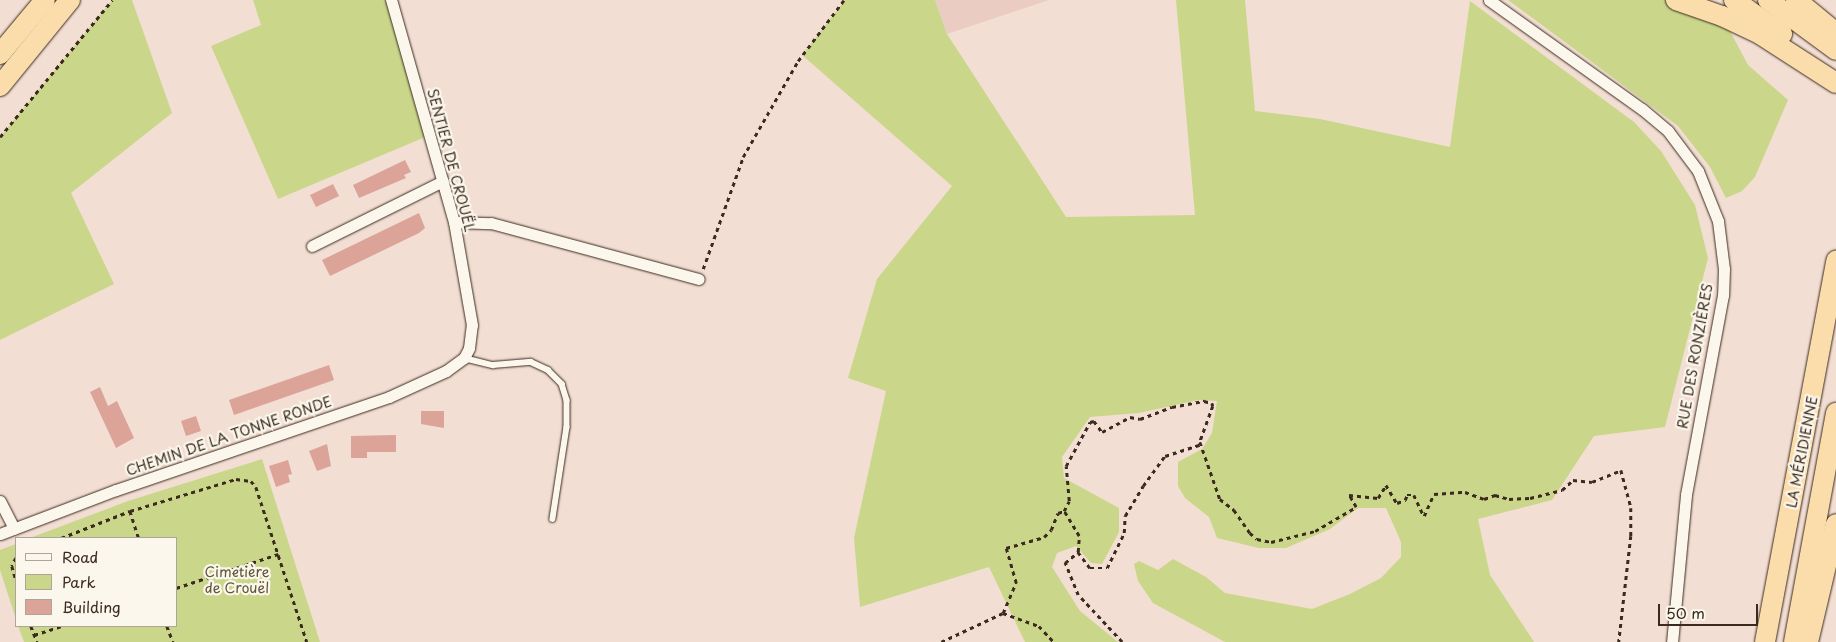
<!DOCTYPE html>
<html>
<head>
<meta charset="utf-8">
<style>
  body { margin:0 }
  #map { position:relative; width:1836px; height:642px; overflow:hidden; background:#f2ded3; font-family:"Playpen Sans",sans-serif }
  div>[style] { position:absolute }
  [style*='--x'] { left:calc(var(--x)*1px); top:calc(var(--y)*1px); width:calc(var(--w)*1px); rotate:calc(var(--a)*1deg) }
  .built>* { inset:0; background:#ebccc2 }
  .green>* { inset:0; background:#cad78a }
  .building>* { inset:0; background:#dca399 }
  .path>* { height:2.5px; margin-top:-1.25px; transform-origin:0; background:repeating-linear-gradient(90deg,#3b2a1e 0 4px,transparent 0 8px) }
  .roads { filter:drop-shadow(0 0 1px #3b2a1e) drop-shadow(0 0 1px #3b2a1e) }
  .lane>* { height:5.5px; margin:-2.75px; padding:0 2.75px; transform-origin:2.75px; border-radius:2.75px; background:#fbf7ec }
  .street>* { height:11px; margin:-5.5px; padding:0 5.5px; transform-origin:5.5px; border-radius:5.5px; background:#fbf7ec }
  .highway>* { height:20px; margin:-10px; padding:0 10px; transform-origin:10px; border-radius:10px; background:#fbddab }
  span { translate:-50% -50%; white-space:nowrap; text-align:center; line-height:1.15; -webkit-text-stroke:4.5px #fbf7ec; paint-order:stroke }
  .street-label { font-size:14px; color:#3b2a1e }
  .park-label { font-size:14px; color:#5f5539 }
  .legend { position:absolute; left:15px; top:537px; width:162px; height:90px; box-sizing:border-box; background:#fbf7ec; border:1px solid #aea59a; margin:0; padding:6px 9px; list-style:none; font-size:15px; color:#3b2a1e }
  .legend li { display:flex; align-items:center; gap:10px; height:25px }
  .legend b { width:25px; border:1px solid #aea59a }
  .scale { position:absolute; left:1658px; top:604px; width:100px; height:22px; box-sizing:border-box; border:2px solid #3b2a1e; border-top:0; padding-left:6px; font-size:15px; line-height:18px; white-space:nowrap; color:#3b2a1e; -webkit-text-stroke:4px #fbf7ec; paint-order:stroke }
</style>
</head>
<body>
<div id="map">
  <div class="built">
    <i style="clip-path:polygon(935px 0,1049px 0,947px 34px)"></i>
  </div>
  <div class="green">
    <i style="clip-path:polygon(112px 0,132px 0,172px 113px,71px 193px,114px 284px,0 340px,0 137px)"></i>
    <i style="clip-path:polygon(253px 0,391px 0,430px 135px,278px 199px,211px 46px,261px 25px)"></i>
    <i style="clip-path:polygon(845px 0,935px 0,947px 34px,1066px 217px,1195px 215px,1176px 0,1245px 0,1255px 111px,1320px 119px,1450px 147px,1470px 1px,1634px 122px,1661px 151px,1695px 205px,1708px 258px,1665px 427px,1594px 436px,1552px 500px,1478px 519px,1490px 575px,1534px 642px,1225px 642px,1153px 603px,1138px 581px,1134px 564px,1139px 561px,1158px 570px,1173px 559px,1206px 577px,1225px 593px,1312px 609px,1350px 594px,1381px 578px,1401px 557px,1401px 542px,1386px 508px,1358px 508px,1330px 529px,1286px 548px,1259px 548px,1217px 538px,1209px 517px,1185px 498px,1178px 486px,1178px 462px,1202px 449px,1212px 433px,1217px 401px,1198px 400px,1139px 413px,1090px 417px,1062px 457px,1064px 478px,1119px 508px,1119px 532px,1102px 564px,1091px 563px,1076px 546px,1057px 553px,1052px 567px,1080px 611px,1118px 642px,1025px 642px,989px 567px,860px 607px,854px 538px,886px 391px,848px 378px,877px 279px,952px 186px,802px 55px)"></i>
    <i style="clip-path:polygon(1508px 0,1676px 0,1722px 16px,1748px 65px,1788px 100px,1755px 177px,1742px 191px,1726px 198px,1710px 167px,1678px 126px)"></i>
    <i style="clip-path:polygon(262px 459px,320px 642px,24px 642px,18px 626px,176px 626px,176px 538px,30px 538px,128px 501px)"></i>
    <i style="clip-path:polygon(16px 544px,16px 619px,0 570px,0 550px)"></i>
  </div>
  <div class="building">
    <i style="clip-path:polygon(405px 160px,411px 172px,404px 175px,406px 178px,359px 198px,353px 185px)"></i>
    <i style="clip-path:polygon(333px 184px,339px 196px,316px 207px,310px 195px)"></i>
    <i style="clip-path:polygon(419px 213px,425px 228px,419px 233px,330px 276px,322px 260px)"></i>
    <i style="clip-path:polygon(329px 365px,334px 380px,234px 415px,229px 400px)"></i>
    <i style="clip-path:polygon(100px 387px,108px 406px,117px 401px,134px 438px,116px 448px,90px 392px)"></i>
    <i style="clip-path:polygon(421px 411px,444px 411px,444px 428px,421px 424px)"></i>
    <i style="clip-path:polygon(196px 416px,201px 431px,186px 436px,181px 421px)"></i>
    <i style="clip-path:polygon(396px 435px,396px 452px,367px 452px,367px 458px,351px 458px,351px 436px)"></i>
    <i style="clip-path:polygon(327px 444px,331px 466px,317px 471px,309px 451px)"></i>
    <i style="clip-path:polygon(288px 460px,292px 474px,288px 475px,290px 482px,276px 487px,269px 466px)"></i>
  </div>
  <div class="path">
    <i style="--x:0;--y:137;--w:177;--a:-50.7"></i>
    <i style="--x:703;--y:269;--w:119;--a:-70.3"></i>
    <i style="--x:743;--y:157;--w:111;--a:-60.2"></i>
    <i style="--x:798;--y:61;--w:76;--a:-53"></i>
    <i style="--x:130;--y:511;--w:28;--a:72"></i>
    <i style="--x:61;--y:538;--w:74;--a:-21.4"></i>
    <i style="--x:130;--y:511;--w:111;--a:-16.8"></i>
    <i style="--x:236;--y:479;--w:15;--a:8"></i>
    <i style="--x:251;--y:481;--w:8;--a:50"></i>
    <i style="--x:256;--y:487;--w:163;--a:71.8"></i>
    <i style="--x:1078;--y:552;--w:16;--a:-86"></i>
    <i style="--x:1079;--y:536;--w:29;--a:-121"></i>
    <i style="--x:1064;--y:511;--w:11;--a:-63"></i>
    <i style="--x:1069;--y:501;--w:35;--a:-95"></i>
    <i style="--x:1066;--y:466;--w:50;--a:-61.4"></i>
    <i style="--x:1090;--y:422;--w:4;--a:-14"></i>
    <i style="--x:1094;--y:421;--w:14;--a:54"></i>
    <i style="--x:1102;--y:432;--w:32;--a:-28"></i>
    <i style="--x:1130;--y:417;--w:10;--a:11"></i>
    <i style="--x:1140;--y:419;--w:34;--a:-21"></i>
    <i style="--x:1172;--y:407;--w:33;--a:-11"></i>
    <i style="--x:1204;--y:401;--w:8;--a:14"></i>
    <i style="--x:1212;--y:403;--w:3;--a:72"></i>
    <i style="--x:1213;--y:406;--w:38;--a:110"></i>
    <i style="--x:1200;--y:442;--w:60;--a:70.7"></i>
    <i style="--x:1220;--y:499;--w:18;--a:38"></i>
    <i style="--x:1234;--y:510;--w:28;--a:55"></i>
    <i style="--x:1250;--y:533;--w:9;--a:41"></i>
    <i style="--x:1257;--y:539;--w:14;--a:12"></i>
    <i style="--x:1271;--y:542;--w:45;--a:-14"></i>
    <i style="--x:1315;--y:531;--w:48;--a:-30.3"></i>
    <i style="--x:1356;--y:507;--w:14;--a:-120"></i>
    <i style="--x:1349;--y:495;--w:29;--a:6"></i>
    <i style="--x:1378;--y:498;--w:15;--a:-58"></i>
    <i style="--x:1386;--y:485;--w:21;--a:59"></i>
    <i style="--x:1397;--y:503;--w:9;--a:-21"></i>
    <i style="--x:1405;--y:500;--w:5;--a:-68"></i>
    <i style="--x:1407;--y:495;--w:7;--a:0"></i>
    <i style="--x:1414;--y:495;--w:23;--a:65"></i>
    <i style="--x:1424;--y:516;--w:24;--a:-66"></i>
    <i style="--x:1434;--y:494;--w:31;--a:-4"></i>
    <i style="--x:1465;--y:492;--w:20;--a:20"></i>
    <i style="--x:1484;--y:499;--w:12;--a:-20"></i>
    <i style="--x:1495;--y:495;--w:15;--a:16"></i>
    <i style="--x:1509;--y:499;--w:21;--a:-3"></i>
    <i style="--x:1530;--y:498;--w:33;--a:-14"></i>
    <i style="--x:1562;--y:490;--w:15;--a:-42"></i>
    <i style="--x:1573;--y:480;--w:19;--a:6"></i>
    <i style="--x:1592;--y:482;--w:31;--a:-22"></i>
    <i style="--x:1621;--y:470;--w:39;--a:75"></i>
    <i style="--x:1631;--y:508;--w:28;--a:90"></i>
    <i style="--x:1631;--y:536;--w:107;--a:96.5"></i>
    <i style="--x:16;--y:558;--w:9;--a:117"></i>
    <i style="--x:12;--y:566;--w:15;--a:74"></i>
    <i style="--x:176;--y:588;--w:108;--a:-18.4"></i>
    <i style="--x:1003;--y:613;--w:38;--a:20"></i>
    <i style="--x:1039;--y:626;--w:22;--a:47"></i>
    <i style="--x:31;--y:626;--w:17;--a:69"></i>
    <i style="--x:167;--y:626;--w:17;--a:69"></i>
    <i style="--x:34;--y:635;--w:28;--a:-18"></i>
    <i style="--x:941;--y:642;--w:68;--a:-25.1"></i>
    <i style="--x:1003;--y:613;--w:33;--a:-67"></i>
    <i style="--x:1016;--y:583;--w:36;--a:-106"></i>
    <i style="--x:1006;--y:548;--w:40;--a:-16"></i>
    <i style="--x:1044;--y:537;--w:10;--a:-45"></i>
    <i style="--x:1051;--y:530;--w:18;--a:-68"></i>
    <i style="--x:1058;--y:513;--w:6;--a:-18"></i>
    <i style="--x:1122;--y:642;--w:64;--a:-133.1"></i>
    <i style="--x:1078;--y:595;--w:35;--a:-112"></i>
    <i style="--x:1065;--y:563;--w:17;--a:-40"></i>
    <i style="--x:1078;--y:552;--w:20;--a:53"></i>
    <i style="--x:1090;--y:568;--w:17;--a:0"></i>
    <i style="--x:1107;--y:568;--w:39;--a:-64"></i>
    <i style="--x:1124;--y:533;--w:17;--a:-87"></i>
    <i style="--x:1125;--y:516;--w:35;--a:-59"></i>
    <i style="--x:1143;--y:486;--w:37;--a:-54"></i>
    <i style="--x:1165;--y:456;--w:38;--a:-18"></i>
  </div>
  <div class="roads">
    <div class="lane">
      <i style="--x:464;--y:358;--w:30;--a:14"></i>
      <i style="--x:493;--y:365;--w:38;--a:-5"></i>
      <i style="--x:531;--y:362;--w:19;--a:25"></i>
      <i style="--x:548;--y:370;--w:20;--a:45"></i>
      <i style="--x:562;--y:384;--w:17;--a:73"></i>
      <i style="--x:567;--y:400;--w:27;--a:90"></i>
      <i style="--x:567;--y:427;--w:93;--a:98.7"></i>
    </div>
    <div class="street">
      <i style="--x:1489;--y:0;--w:188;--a:35.5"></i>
      <i style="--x:1642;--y:109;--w:34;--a:40"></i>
      <i style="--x:1668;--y:131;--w:50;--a:53.1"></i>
      <i style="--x:1698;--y:171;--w:54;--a:68.2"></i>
      <i style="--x:1718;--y:221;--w:48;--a:82.9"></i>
      <i style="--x:1724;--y:269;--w:26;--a:92"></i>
      <i style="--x:1723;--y:295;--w:203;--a:100.5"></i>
      <i style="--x:1686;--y:495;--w:148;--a:95.4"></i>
      <i style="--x:454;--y:222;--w:37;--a:2"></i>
      <i style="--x:491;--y:223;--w:215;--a:15.1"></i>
      <i style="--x:312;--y:246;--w:146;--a:-26.4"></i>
      <i style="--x:0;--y:501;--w:31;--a:63"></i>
      <i style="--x:0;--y:534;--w:124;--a:-20.8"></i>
      <i style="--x:116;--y:490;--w:288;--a:-18.8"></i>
      <i style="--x:389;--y:397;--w:63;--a:-24.5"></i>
      <i style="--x:446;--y:371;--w:22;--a:-36"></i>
      <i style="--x:464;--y:358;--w:11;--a:-63"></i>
      <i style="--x:469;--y:348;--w:23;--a:-83"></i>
      <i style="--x:472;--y:325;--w:105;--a:-99.9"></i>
      <i style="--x:454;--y:222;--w:231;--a:-105.8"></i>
    </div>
    <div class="highway">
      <i style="--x:1676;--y:0;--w:49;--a:19.2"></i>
      <i style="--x:1722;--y:16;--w:42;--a:25.3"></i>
      <i style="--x:1760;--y:34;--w:90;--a:32.8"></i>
      <i style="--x:1734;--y:0;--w:59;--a:35.3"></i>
      <i style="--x:1768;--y:0;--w:84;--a:36.3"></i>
      <i style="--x:1796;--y:0;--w:52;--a:39.5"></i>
      <i style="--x:0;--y:54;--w:70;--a:-50.2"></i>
      <i style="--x:0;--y:86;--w:111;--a:-50.9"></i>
      <i style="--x:1765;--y:642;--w:388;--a:-79.4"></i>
      <i style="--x:1794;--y:642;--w:233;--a:-79.6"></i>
      <i style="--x:1808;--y:642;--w:121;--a:-76.7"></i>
    </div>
  </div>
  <div class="street-label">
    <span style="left:451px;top:160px;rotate:75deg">SENTIER DE CROUËL</span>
    <span style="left:1695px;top:356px;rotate:-80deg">RUE DES RONZIÈRES</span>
    <span style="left:229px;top:436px;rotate:-19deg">CHEMIN DE LA TONNE RONDE</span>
    <span style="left:1802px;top:452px;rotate:-79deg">LA MÉRIDIENNE</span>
  </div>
  <div class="park-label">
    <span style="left:237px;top:580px">Cimetière<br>de Crouël</span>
  </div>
  <ul class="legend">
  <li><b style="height:6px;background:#fbf7ec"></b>Road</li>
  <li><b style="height:14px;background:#cad78a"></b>Park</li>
  <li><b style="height:14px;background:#dca399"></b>Building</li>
  </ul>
  <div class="scale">50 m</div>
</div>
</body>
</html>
